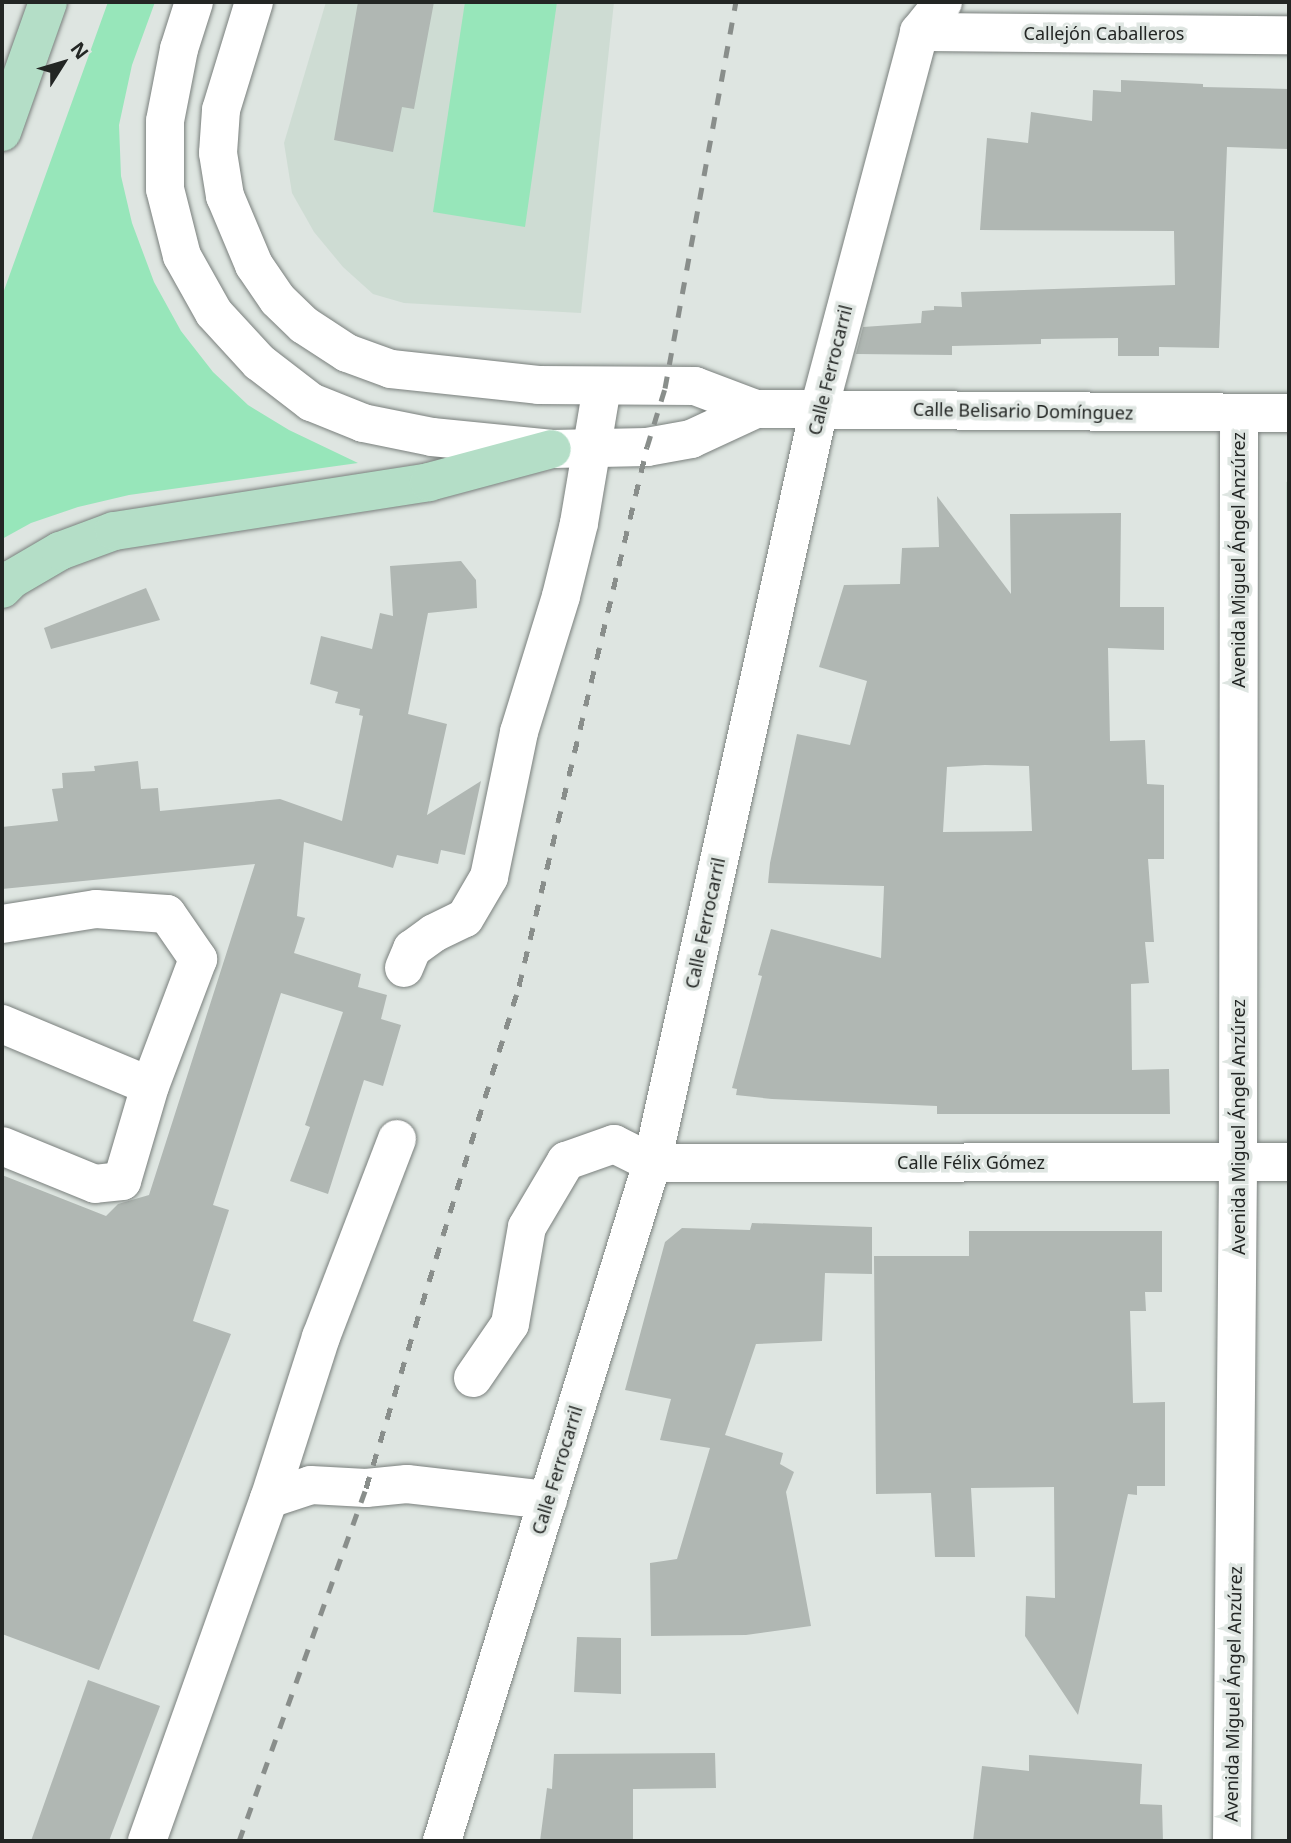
<!DOCTYPE html>
<html>
<head>
<meta charset="utf-8">
<style>
  body { margin:0 }
  #map { position:relative; width:1291px; height:1843px; overflow:hidden; background:#dee5e1; font-family:"Noto Sans",sans-serif }
  div>[style] { position:absolute }
  [style*='--x'] { left:calc(var(--x)*1px); top:calc(var(--y)*1px); width:calc(var(--w)*1px); rotate:calc(var(--a)*1deg) }
  .built>* { inset:0; background:#cedcd3 }
  .green>* { inset:0; background:#97e6ba }
  .building>* { inset:0; background:#b0b7b3 }
  .roads { filter:drop-shadow(0 0 2px #7a807d) drop-shadow(0 0 2px #7a807d) }
  .minor>* { height:38px; margin:-19px; padding:0 19px; transform-origin:19px; border-radius:19px; background:#fff }
  .major>* { height:38px; margin:-19px; padding:0 19px; transform-origin:19px; border-radius:19px; background:#b4dec7 }
  .rail>* { height:5px; margin-top:-2.5px; transform-origin:0; background:repeating-linear-gradient(90deg,#898e8b 0 12px,transparent 0 24px) }
  span { translate:-50% -50%; white-space:nowrap; text-align:center; line-height:1.15; -webkit-text-stroke:7px #dee5e1; paint-order:stroke }
  .street-label { font-size:18px; color:#232624 }
  .frame { position:absolute; inset:0; border:4px solid #232624; pointer-events:none }
  .north { position:absolute; left:28px; top:28px; width:70px; height:70px; -webkit-text-stroke:5px #dee5e1; paint-order:stroke; rotate:53deg; font-size:19px; font-weight:700; line-height:28px; text-align:center; color:#232624 }
  .north::after { content:''; display:block; margin:auto; width:24px; height:32px; background:#232624; clip-path:polygon(50% 0,100% 100%,50% 72%,0 100%) }
</style>
</head>
<body>
<div id="map">
  <div class="built">
    <i style="clip-path:polygon(326px 2px,614px 2px,581px 313px,404px 303px,373px 294px,343px 267px,314px 232px,292px 193px,284px 143px)"></i>
    <i style="clip-path:polygon(1289px 481px,1289px 1089px,1286px 482px)"></i>
  </div>
  <div class="green">
    <i style="clip-path:polygon(108px 2px,155px 2px,132px 65px,119px 125px,121px 176px,132px 223px,154px 282px,181px 331px,213px 372px,248px 405px,289px 430px,358px 463px,129px 495px,78px 507px,31px 523px,2px 539px,2px 296px)"></i>
    <i style="clip-path:polygon(465px 2px,557px 2px,525px 227px,433px 212px)"></i>
  </div>
  <div class="building">
    <i style="clip-path:polygon(358px 2px,434px 2px,414px 109px,402px 107px,393px 152px,334px 140px)"></i>
    <i style="clip-path:polygon(1121px 80px,1203px 84px,1203px 87px,1289px 89px,1289px 149px,1227px 147px,1219px 348px,1159px 347px,1159px 356px,1118px 356px,1118px 338px,1041px 339px,1041px 344px,952px 346px,952px 355px,856px 354px,863px 327px,921px 323px,922px 311px,934px 310px,934px 306px,962px 307px,961px 292px,1175px 285px,1174px 231px,980px 230px,987px 138px,1028px 143px,1031px 112px,1092px 121px,1093px 90px,1121px 92px)"></i>
    <i style="clip-path:polygon(evenodd,937px 496px,1011px 594px,1010px 514px,1121px 513px,1120px 607px,1164px 607px,1164px 650px,1108px 648px,1110px 741px,1145px 740px,1147px 784px,1164px 785px,1164px 859px,1148px 859px,1154px 942px,1145px 942px,1149px 983px,1131px 984px,1132px 1070px,1169px 1069px,1170px 1114px,937px 1114px,937px 1106px,772px 1099px,736px 1095px,737px 1089px,732px 1088px,762px 976px,758px 975px,771px 929px,881px 958px,884px 886px,768px 883px,770px 863px,797px 734px,850px 745px,867px 681px,819px 667px,844px 585px,900px 584px,902px 548px,939px 547px,937px 496px,985px 765px,1029px 766px,1032px 831px,943px 832px,947px 767px,985px 765px)"></i>
    <i style="clip-path:polygon(461px 561px,476px 580px,477px 608px,428px 613px,408px 714px,447px 724px,427px 815px,481px 781px,465px 855px,441px 850px,438px 864px,397px 855px,393px 868px,304px 842px,297px 916px,305px 918px,294px 953px,361px 974px,358px 987px,387px 995px,381px 1019px,401px 1025px,383px 1086px,364px 1080px,328px 1194px,290px 1181px,310px 1127px,305px 1125px,343px 1012px,281px 993px,213px 1205px,229px 1210px,193px 1321px,231px 1334px,99px 1670px,2px 1634px,2px 1175px,106px 1216px,118px 1204px,149px 1195px,255px 864px,2px 889px,2px 827px,58px 821px,52px 789px,63px 788px,62px 773px,95px 771px,94px 766px,138px 761px,141px 789px,158px 788px,160px 811px,280px 799px,342px 821px,363px 716px,359px 715px,360px 709px,335px 703px,338px 692px,310px 684px,321px 636px,372px 649px,380px 613px,393px 616px,390px 566px)"></i>
    <i style="clip-path:polygon(146px 588px,160px 620px,51px 649px,44px 628px)"></i>
    <i style="clip-path:polygon(752px 1223px,872px 1227px,872px 1274px,825px 1273px,822px 1341px,756px 1344px,725px 1435px,783px 1453px,780px 1464px,794px 1472px,786px 1492px,811px 1626px,746px 1635px,651px 1636px,650px 1563px,677px 1559px,710px 1448px,660px 1440px,671px 1399px,625px 1390px,665px 1242px,682px 1228px,750px 1230px)"></i>
    <i style="clip-path:polygon(969px 1231px,1162px 1231px,1162px 1292px,1145px 1292px,1146px 1311px,1130px 1311px,1133px 1403px,1165px 1402px,1165px 1486px,1137px 1486px,1137px 1495px,1128px 1494px,1078px 1715px,1025px 1636px,1026px 1596px,1055px 1598px,1054px 1487px,971px 1488px,975px 1557px,935px 1557px,931px 1493px,876px 1494px,874px 1256px,969px 1256px)"></i>
    <i style="clip-path:polygon(577px 1637px,621px 1638px,621px 1694px,574px 1692px)"></i>
    <i style="clip-path:polygon(88px 1680px,160px 1706px,109px 1841px,31px 1841px)"></i>
    <i style="clip-path:polygon(715px 1753px,716px 1788px,633px 1789px,633px 1841px,540px 1841px,547px 1788px,552px 1789px,554px 1754px)"></i>
    <i style="clip-path:polygon(1029px 1755px,1142px 1764px,1140px 1804px,1162px 1805px,1163px 1841px,973px 1841px,982px 1766px,1029px 1771px)"></i>
  </div>
  <div class="roads">
    <div class="minor">
      <i style="--x:194;--y:2;--w:49;--a:107.7"></i>
      <i style="--x:179;--y:49;--w:73;--a:101"></i>
      <i style="--x:165;--y:121;--w:68;--a:90"></i>
      <i style="--x:165;--y:189;--w:69;--a:75.8"></i>
      <i style="--x:182;--y:256;--w:65;--a:60.7"></i>
      <i style="--x:214;--y:313;--w:67;--a:47.4"></i>
      <i style="--x:259;--y:362;--w:66;--a:37.6"></i>
      <i style="--x:311;--y:402;--w:56;--a:22"></i>
      <i style="--x:363;--y:423;--w:70;--a:11.5"></i>
      <i style="--x:432;--y:437;--w:121;--a:5.7"></i>
      <i style="--x:552;--y:449;--w:95;--a:-1.2"></i>
      <i style="--x:647;--y:447;--w:45;--a:-10.3"></i>
      <i style="--x:691;--y:439;--w:72;--a:-24.8"></i>
      <i style="--x:254;--y:2;--w:113;--a:107"></i>
      <i style="--x:221;--y:110;--w:43;--a:94"></i>
      <i style="--x:218;--y:153;--w:44;--a:80.8"></i>
      <i style="--x:225;--y:196;--w:75;--a:67.2"></i>
      <i style="--x:254;--y:265;--w:42;--a:55.6"></i>
      <i style="--x:278;--y:300;--w:36;--a:44"></i>
      <i style="--x:304;--y:325;--w:51;--a:33.1"></i>
      <i style="--x:347;--y:353;--w:47;--a:20"></i>
      <i style="--x:391;--y:369;--w:148;--a:6.2"></i>
      <i style="--x:538;--y:385;--w:157;--a:0.4"></i>
      <i style="--x:695;--y:386;--w:65;--a:20.7"></i>
      <i style="--x:756;--y:409;--w:533;--a:0.43"></i>
      <i style="--x:919;--y:32;--w:370;--a:0.5"></i>
      <i style="--x:2;--y:924;--w:95;--a:-9.1"></i>
      <i style="--x:96;--y:909;--w:71;--a:4"></i>
      <i style="--x:167;--y:914;--w:55;--a:55.4"></i>
      <i style="--x:198;--y:959;--w:136;--a:110.7"></i>
      <i style="--x:150;--y:1086;--w:99;--a:106.4"></i>
      <i style="--x:122;--y:1181;--w:27;--a:174"></i>
      <i style="--x:95;--y:1184;--w:100;--a:-157.8"></i>
      <i style="--x:404;--y:968;--w:21;--a:-67"></i>
      <i style="--x:412;--y:949;--w:27;--a:-36"></i>
      <i style="--x:434;--y:933;--w:34;--a:-26"></i>
      <i style="--x:465;--y:918;--w:48;--a:-59.7"></i>
      <i style="--x:489;--y:877;--w:148;--a:-78.3"></i>
      <i style="--x:519;--y:732;--w:142;--a:-72.8"></i>
      <i style="--x:561;--y:596;--w:75;--a:-76.1"></i>
      <i style="--x:579;--y:523;--w:138;--a:-80.4"></i>
      <i style="--x:2;--y:1024;--w:160;--a:22.7"></i>
      <i style="--x:473;--y:1378;--w:65;--a:-55.6"></i>
      <i style="--x:510;--y:1324;--w:98;--a:-80.1"></i>
      <i style="--x:527;--y:1227;--w:77;--a:-59.4"></i>
      <i style="--x:566;--y:1161;--w:51;--a:-19.5"></i>
      <i style="--x:614;--y:1144;--w:42;--a:26.6"></i>
      <i style="--x:652;--y:1163;--w:637;--a:-0.09"></i>
      <i style="--x:269;--y:1499;--w:170;--a:-72.2"></i>
      <i style="--x:321;--y:1337;--w:212;--a:-69"></i>
      <i style="--x:147;--y:1841;--w:363;--a:-70.4"></i>
      <i style="--x:269;--y:1499;--w:44;--a:-18.4"></i>
      <i style="--x:311;--y:1485;--w:55;--a:3.1"></i>
      <i style="--x:366;--y:1488;--w:41;--a:-5.6"></i>
      <i style="--x:407;--y:1484;--w:142;--a:6.5"></i>
      <i style="--x:442;--y:1841;--w:710;--a:-72.79"></i>
      <i style="--x:652;--y:1163;--w:772;--a:-77.51"></i>
      <i style="--x:819;--y:409;--w:390;--a:-75.1"></i>
      <i style="--x:919;--y:32;--w:38;--a:-51"></i>
      <i style="--x:1232;--y:1841;--w:679;--a:-89.49"></i>
      <i style="--x:1238;--y:1162;--w:748;--a:-89.92"></i>
    </div>
    <div class="major">
      <i style="--x:2;--y:132;--w:138;--a:-70.5"></i>
      <i style="--x:2;--y:589;--w:14;--a:-45"></i>
      <i style="--x:12;--y:579;--w:56;--a:-30.3"></i>
      <i style="--x:60;--y:551;--w:58;--a:-20.3"></i>
      <i style="--x:114;--y:531;--w:319;--a:-8.8"></i>
      <i style="--x:429;--y:482;--w:127;--a:-15"></i>
    </div>
  </div>
  <div class="rail">
    <i style="--x:239;--y:1841;--w:375;--a:-70.2"></i>
    <i style="--x:366;--y:1488;--w:525;--a:-73.05"></i>
    <i style="--x:519;--y:986;--w:554;--a:-76.64"></i>
    <i style="--x:647;--y:447;--w:62;--a:-73"></i>
    <i style="--x:665;--y:388;--w:392;--a:-79.6"></i>
  </div>
  <div class="street-label">
    <span style="left:1104px;top:33px">Callejón Caballeros</span>
    <span style="left:830px;top:370px;rotate:-76deg">Calle Ferrocarril</span>
    <span style="left:1023px;top:411px;rotate:1deg">Calle Belisario Domínguez</span>
    <span style="left:1238px;top:560px;rotate:-90deg">Avenida Miguel Ángel Anzúrez</span>
    <span style="left:705px;top:923px;rotate:-78deg">Calle Ferrocarril</span>
    <span style="left:1238px;top:1127px;rotate:-90deg">Avenida Miguel Ángel Anzúrez</span>
    <span style="left:971px;top:1162px">Calle Félix Gómez</span>
    <span style="left:557px;top:1470px;rotate:-73deg">Calle Ferrocarril</span>
    <span style="left:1233px;top:1694px;rotate:-89deg">Avenida Miguel Ángel Anzúrez</span>
  </div>
  <div class="frame"></div>
  <div class="north">N</div>
</div>
</body>
</html>
